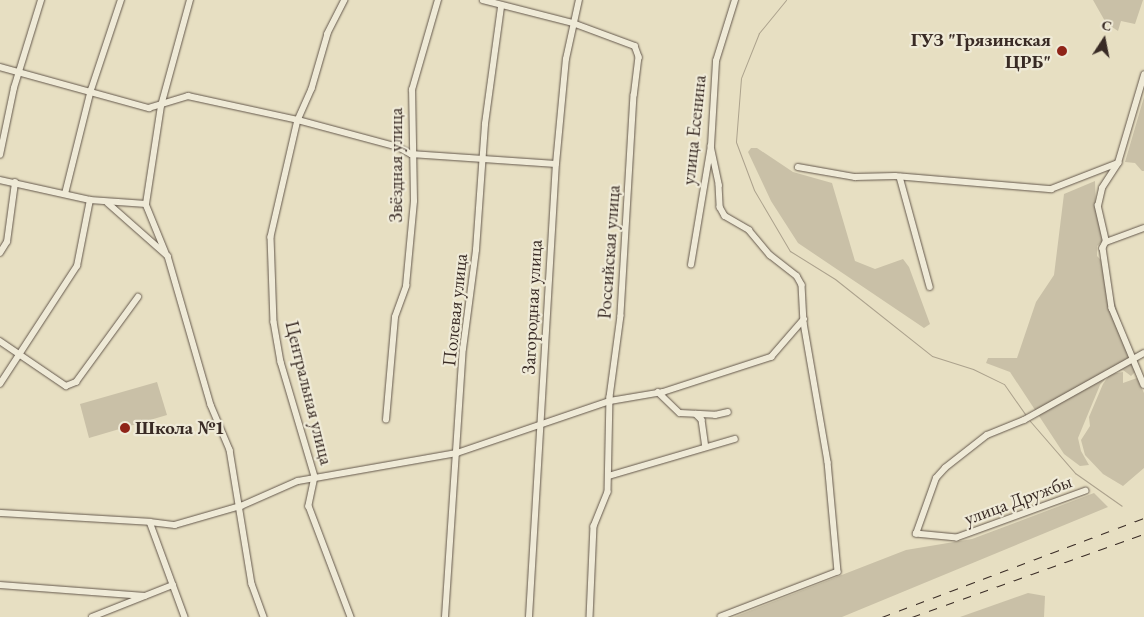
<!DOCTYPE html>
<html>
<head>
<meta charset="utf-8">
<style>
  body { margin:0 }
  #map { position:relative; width:1144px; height:617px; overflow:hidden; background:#e7dfc2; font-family:"EB Garamond",serif }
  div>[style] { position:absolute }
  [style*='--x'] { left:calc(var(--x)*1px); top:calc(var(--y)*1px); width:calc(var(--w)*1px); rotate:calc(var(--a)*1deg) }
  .green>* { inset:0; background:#c9c0a7 }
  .stream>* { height:1px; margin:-0.5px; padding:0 0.5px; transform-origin:0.5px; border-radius:0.5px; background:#aca28d }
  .roads { filter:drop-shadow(0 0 1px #64584c) drop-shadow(0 0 1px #64584c) }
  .minor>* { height:5.5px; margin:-2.75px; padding:0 2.75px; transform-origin:2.75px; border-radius:2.75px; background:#efead7 }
  .rail>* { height:1px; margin-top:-0.5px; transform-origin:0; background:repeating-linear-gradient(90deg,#392b25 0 9px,transparent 0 18px) }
  .dots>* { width:14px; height:14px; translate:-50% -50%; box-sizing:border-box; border:2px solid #efead7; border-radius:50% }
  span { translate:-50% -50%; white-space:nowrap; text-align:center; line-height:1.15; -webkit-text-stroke:4.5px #efead7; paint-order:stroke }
  .poi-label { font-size:19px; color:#392b25; font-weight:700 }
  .right { translate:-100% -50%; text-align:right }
  .left { translate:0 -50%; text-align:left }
  .street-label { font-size:19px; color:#392b25 }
  .north { position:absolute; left:1079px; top:15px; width:50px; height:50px; -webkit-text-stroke:4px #efead7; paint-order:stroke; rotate:11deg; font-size:14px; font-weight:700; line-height:20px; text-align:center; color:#392b25 }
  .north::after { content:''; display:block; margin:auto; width:18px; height:22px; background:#392b25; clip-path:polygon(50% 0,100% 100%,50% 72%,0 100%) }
</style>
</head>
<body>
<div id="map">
  <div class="green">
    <i style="clip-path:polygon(1093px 0,1143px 0,1135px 24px,1121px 21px,1118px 31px,1106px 23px)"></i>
    <i style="clip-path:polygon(1144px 97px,1144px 171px,1142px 171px,1135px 163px,1125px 162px)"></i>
    <i style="clip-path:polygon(751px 148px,757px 148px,793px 172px,832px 183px,855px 261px,875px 269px,903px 259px,909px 267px,930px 324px,924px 328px,798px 243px,771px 201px,748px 152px)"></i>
    <i style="clip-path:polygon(1095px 181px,1096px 208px,1103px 241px,1097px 246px,1097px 256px,1102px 261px,1136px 371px,1131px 376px,1123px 370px,1111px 372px,1100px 385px,1078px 438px,1081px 451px,1089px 465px,1080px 466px,1064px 454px,1010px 372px,986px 363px,988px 358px,1017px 358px,1036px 302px,1054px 275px,1064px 194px)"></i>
    <i style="clip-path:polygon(1123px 372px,1123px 383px,1137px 378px,1144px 393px,1144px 468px,1123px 486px,1103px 474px,1085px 455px,1081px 440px,1090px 426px,1089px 417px,1103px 384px,1110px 374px)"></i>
    <i style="clip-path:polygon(157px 382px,167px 415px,89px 438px,80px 404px)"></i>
    <i style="clip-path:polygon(1094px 493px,1108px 507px,842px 617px,734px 617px,906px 550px,972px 539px)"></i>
    <i style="clip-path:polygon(1028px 593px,1045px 596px,1044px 617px,960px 617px)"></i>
  </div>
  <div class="stream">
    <i style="--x:786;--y:0;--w:43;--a:129.3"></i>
    <i style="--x:759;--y:33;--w:48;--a:111.8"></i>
    <i style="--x:741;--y:78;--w:64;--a:94.5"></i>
    <i style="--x:736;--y:142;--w:51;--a:69.4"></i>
    <i style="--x:754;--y:190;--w:71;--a:59.5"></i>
    <i style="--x:790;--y:251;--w:53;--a:31.9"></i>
    <i style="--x:835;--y:279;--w:124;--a:38.4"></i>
    <i style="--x:932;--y:356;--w:43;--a:17.6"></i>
    <i style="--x:973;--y:369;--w:34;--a:26"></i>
    <i style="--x:1004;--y:384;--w:38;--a:55"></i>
    <i style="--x:1030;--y:421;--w:69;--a:49.1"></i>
    <i style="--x:1075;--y:473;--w:57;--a:35.1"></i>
  </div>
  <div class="roads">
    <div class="minor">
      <i style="--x:345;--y:0;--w:38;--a:117"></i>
      <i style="--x:328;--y:34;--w:57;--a:106.2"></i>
      <i style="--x:312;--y:89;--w:34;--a:114"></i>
      <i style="--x:298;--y:120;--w:120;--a:103"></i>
      <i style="--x:271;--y:237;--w:85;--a:88"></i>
      <i style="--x:274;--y:322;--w:41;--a:80.1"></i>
      <i style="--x:281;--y:362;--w:120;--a:73.5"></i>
      <i style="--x:315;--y:477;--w:30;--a:102"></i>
      <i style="--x:309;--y:506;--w:119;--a:69.3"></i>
      <i style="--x:483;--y:0;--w:93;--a:14.3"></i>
      <i style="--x:573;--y:23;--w:66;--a:20.4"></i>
      <i style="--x:635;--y:46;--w:12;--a:70"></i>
      <i style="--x:639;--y:57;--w:38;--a:97"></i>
      <i style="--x:634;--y:95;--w:221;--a:93.4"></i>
      <i style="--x:621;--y:316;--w:82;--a:97.7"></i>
      <i style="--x:610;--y:397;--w:95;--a:91.2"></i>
      <i style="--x:608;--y:492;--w:37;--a:112"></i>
      <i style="--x:594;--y:526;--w:91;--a:92.5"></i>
      <i style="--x:0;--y:67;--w:155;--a:15.4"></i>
      <i style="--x:149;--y:108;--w:41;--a:-17.1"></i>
      <i style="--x:188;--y:96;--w:113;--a:12.3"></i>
      <i style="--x:298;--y:120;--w:104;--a:15.1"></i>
      <i style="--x:398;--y:147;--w:15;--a:28"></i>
      <i style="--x:411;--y:154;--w:145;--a:3.9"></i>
      <i style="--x:711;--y:146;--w:40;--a:78"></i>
      <i style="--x:719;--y:185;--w:22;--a:87"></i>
      <i style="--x:720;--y:207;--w:10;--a:61"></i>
      <i style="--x:725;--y:216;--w:28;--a:30"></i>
      <i style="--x:749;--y:230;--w:33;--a:50"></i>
      <i style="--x:770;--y:255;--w:34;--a:38"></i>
      <i style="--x:797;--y:276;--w:10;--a:61"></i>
      <i style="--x:802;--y:285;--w:38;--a:87"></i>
      <i style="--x:804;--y:323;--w:141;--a:80.2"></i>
      <i style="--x:828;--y:462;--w:110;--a:84.8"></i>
      <i style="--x:838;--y:572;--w:125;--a:159"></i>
      <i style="--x:0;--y:155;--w:68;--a:-78.2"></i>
      <i style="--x:14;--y:88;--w:92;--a:-72.9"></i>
      <i style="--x:798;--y:167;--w:58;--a:10"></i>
      <i style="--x:855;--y:177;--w:40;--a:-1.4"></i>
      <i style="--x:895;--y:176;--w:157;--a:4.8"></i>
      <i style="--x:1051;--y:189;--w:72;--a:-21.2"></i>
      <i style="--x:900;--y:177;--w:114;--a:74.7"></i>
      <i style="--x:0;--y:180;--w:92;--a:12.5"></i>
      <i style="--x:90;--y:200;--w:56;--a:4.1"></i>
      <i style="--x:65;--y:194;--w:107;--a:-76"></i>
      <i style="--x:91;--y:90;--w:95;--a:-71.6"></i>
      <i style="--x:108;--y:203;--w:80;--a:41.5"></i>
      <i style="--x:168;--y:256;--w:155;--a:73.9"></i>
      <i style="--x:211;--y:405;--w:49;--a:67.1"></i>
      <i style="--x:230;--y:450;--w:136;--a:80.7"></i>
      <i style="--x:252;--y:584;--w:35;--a:70"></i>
      <i style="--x:146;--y:204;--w:99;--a:-81.3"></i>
      <i style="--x:161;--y:106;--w:110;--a:-74.7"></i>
      <i style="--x:146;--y:204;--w:53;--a:67.8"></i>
      <i style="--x:1106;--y:242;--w:37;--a:-103"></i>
      <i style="--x:1098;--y:206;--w:18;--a:-77"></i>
      <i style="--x:1102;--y:188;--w:30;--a:-57"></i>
      <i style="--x:1118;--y:163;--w:92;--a:-73.5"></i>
      <i style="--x:1106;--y:242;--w:7;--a:117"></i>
      <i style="--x:1103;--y:248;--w:61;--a:81.5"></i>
      <i style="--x:1112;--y:308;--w:83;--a:67.4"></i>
      <i style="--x:1106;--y:242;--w:40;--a:-20.2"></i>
      <i style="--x:0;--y:253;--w:13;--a:-58"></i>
      <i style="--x:7;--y:242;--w:60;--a:-82.3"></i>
      <i style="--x:691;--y:265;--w:121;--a:-80.5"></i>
      <i style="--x:711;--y:146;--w:85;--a:-86.6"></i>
      <i style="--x:716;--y:61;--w:64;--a:-72.7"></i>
      <i style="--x:0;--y:341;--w:80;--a:34.3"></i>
      <i style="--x:66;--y:386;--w:11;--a:-22"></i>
      <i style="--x:76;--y:382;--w:105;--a:-53.9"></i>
      <i style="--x:0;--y:384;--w:141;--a:-56.9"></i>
      <i style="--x:77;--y:266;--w:67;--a:-78.9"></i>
      <i style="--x:658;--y:392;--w:30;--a:44"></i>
      <i style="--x:680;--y:413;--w:35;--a:3"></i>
      <i style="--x:715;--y:415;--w:13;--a:-13"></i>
      <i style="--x:696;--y:414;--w:8;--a:45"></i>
      <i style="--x:702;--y:420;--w:27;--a:82"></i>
      <i style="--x:386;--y:420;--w:103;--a:-85"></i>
      <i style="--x:395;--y:317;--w:33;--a:-70"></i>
      <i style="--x:406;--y:286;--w:85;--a:-84.6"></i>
      <i style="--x:414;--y:201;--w:111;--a:-91"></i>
      <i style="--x:412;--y:90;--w:94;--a:-73.9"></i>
      <i style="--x:609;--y:476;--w:131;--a:-16.4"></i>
      <i style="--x:1086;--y:491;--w:137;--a:160"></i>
      <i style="--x:957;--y:538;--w:41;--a:-174.4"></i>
      <i style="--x:916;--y:534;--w:59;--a:-70.3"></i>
      <i style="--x:936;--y:478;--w:13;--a:-48"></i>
      <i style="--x:945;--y:468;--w:53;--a:-38.2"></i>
      <i style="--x:987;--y:435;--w:40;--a:-22"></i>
      <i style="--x:1024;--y:420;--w:137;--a:-29.2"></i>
      <i style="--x:0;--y:513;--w:150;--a:3.4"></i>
      <i style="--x:150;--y:522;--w:101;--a:69.8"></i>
      <i style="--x:150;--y:522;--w:25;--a:7"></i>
      <i style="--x:175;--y:525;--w:69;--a:-16.1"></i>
      <i style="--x:241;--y:506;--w:62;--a:-23.7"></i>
      <i style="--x:298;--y:481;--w:161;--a:-10"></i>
      <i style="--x:457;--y:453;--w:162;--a:-18.8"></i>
      <i style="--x:610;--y:401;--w:54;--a:-9.6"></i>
      <i style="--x:663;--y:392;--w:114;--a:-18"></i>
      <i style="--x:771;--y:357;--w:50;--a:-49"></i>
      <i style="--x:0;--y:585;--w:145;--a:4.3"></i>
      <i style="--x:92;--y:617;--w:87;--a:-21.6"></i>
      <i style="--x:445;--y:617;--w:269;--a:-86.2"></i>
      <i style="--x:463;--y:349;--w:100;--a:-82.5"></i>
      <i style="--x:476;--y:250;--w:126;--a:-85.9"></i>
      <i style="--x:485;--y:124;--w:118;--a:-82.2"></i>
      <i style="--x:529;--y:617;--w:454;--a:-86.6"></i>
      <i style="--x:556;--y:164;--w:105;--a:-84.6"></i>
      <i style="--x:566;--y:59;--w:60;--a:-77.6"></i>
    </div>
  </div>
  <div class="rail">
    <i style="--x:882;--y:617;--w:280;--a:-20.7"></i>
    <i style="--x:912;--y:617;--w:246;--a:-19.7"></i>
  </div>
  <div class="dots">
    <i style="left:1062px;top:51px;background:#8f2418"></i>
    <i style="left:125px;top:428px;background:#8f2418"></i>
  </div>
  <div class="poi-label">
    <span class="right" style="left:1051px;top:51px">ГУЗ "Грязинская<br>ЦРБ"</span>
    <span class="left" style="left:135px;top:428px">Школа №1</span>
  </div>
  <div class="street-label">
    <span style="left:694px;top:130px;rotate:-84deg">улица Есенина</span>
    <span style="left:396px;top:165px;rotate:-90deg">Звёздная улица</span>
    <span style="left:609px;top:252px;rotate:-86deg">Российская улица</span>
    <span style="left:532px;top:307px;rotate:-87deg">Загородная улица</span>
    <span style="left:455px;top:310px;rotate:-84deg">Полевая улица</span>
    <span style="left:309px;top:393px;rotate:76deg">Центральная улица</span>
    <span style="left:1018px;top:500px;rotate:-20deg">улица Дружбы</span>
  </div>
  <div class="north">С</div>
</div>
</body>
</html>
